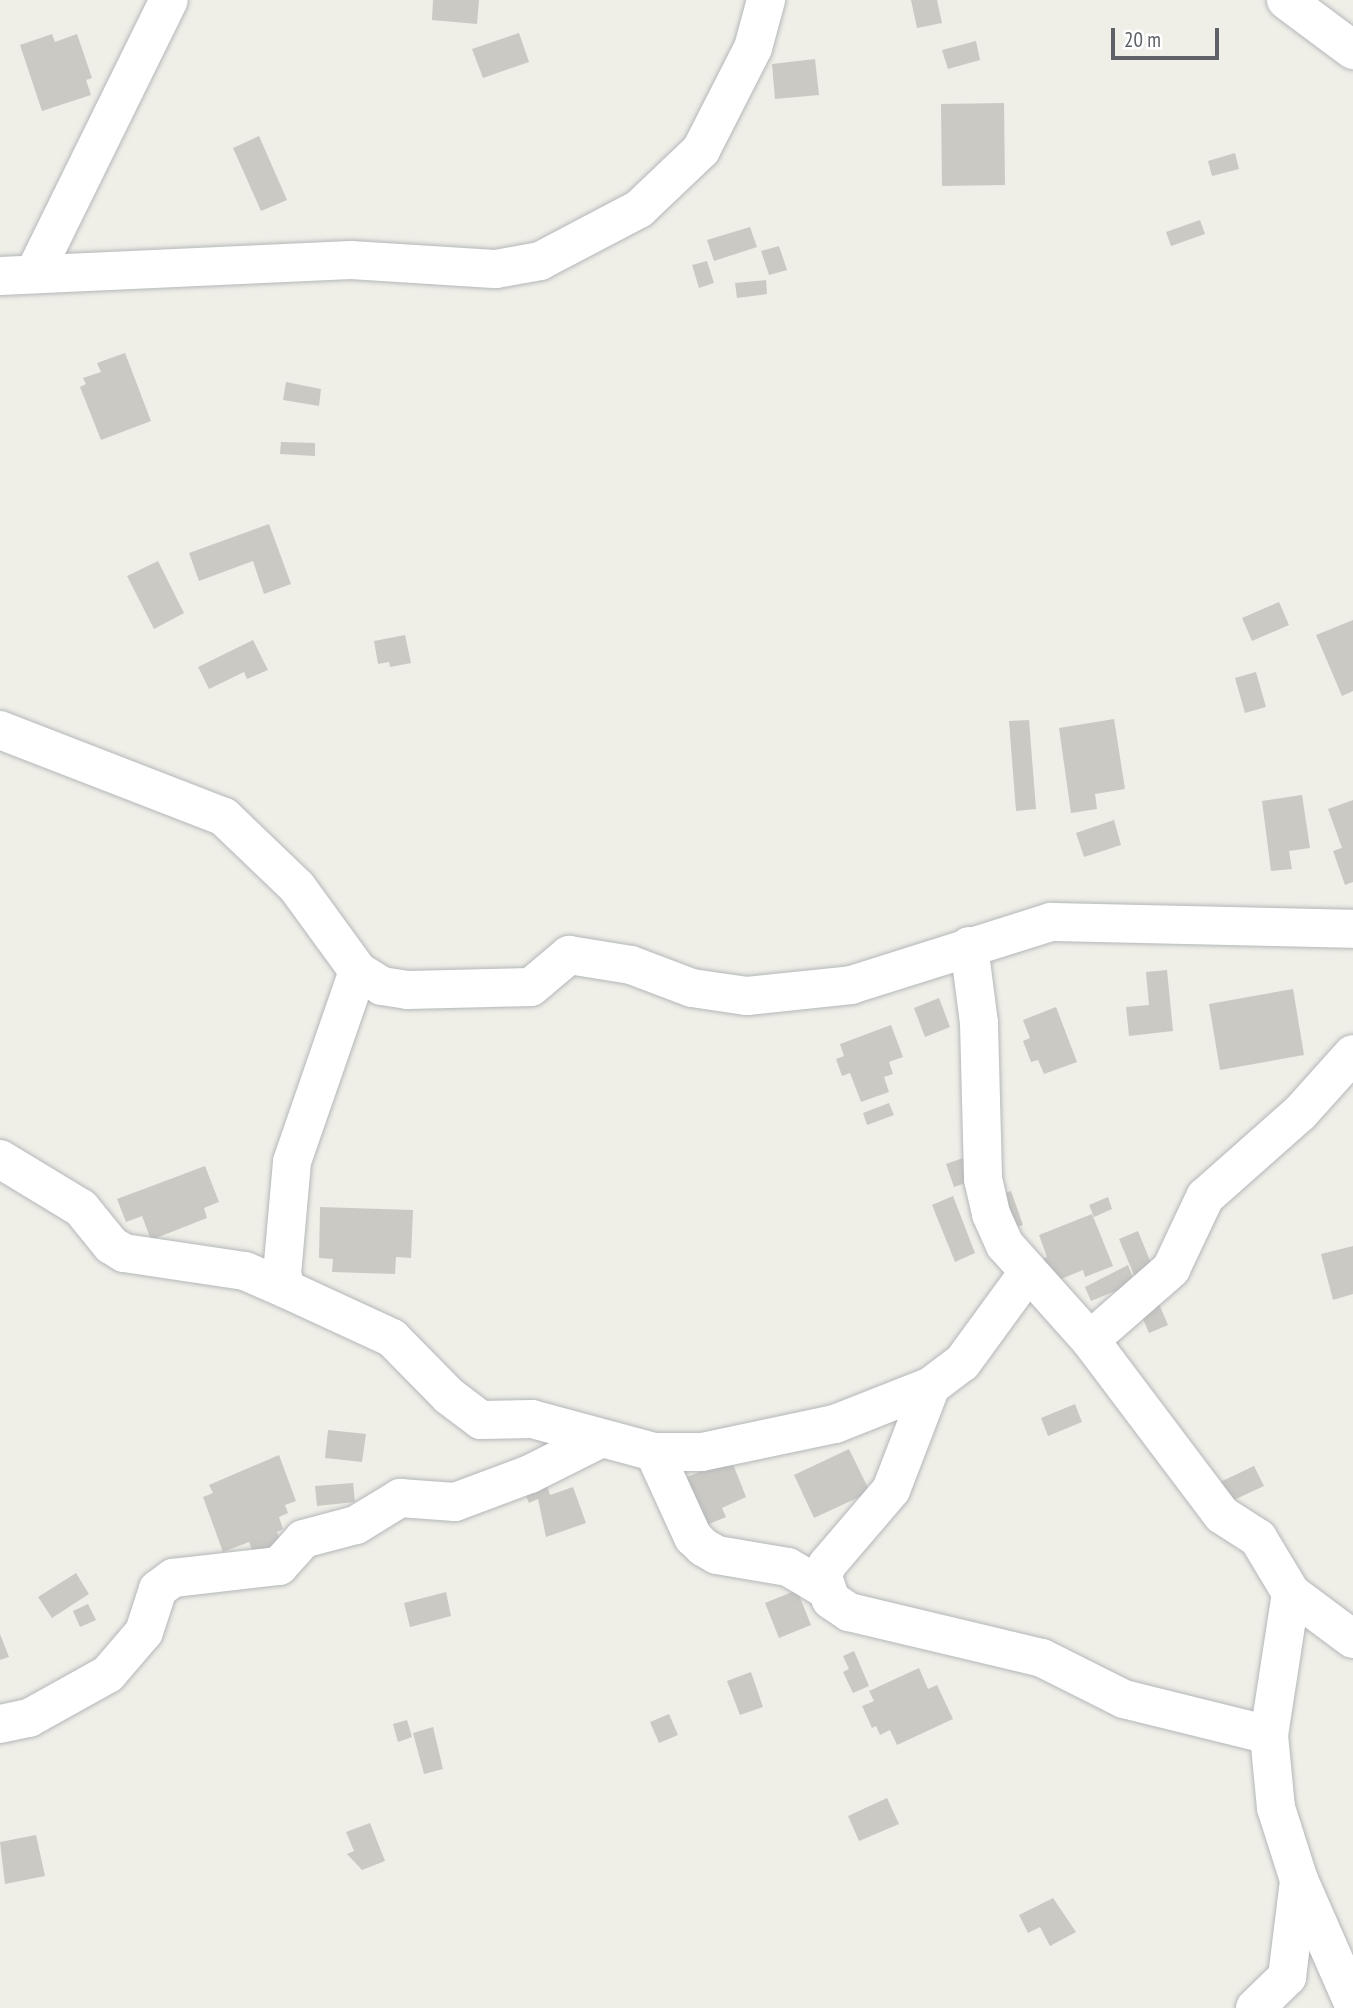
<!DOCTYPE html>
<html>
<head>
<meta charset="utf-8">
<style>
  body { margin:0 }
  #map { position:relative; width:1353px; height:2008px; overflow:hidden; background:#efeee7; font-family:"PT Sans Narrow",sans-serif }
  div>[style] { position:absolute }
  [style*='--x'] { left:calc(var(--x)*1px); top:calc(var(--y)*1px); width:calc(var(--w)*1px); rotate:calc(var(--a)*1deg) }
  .building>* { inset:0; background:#cbc9c4 }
  .roads { filter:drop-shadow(0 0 2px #b4b7ba) drop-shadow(0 0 2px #b4b7ba) }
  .minor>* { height:38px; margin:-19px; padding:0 19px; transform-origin:19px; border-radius:19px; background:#fff }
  span { translate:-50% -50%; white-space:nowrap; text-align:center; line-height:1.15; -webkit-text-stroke:5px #fff; paint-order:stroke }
  .scale { position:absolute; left:1111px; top:28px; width:108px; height:32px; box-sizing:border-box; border:4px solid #5e6266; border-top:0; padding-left:9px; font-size:21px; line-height:24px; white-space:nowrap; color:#5e6266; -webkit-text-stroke:5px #fff; paint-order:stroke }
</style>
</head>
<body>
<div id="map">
  <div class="building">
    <i style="clip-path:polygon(433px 0,479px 0,477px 24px,432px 20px)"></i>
    <i style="clip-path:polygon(911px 0,937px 0,942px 23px,917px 28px)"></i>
    <i style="clip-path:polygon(519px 33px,529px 62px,483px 78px,472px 49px)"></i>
    <i style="clip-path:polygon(52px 34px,55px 42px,77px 34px,92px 78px,86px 80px,91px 95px,42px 111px,20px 45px)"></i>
    <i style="clip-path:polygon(976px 41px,980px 60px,948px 69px,942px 50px)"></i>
    <i style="clip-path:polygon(815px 59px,819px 95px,775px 99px,772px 64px)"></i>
    <i style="clip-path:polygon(1004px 103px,1005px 185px,942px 186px,941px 104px)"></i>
    <i style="clip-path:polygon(259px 136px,287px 200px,261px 211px,233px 148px)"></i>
    <i style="clip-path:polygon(1235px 153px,1239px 169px,1212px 176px,1208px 161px)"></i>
    <i style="clip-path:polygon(1200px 220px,1205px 234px,1171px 246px,1166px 232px)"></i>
    <i style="clip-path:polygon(750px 227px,757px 247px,714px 261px,707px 240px)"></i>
    <i style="clip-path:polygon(779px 246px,787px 270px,769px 275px,761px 251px)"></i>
    <i style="clip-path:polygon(707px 261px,714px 283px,699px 288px,692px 265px)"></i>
    <i style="clip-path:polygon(766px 280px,767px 294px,737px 298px,735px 283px)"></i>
    <i style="clip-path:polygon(125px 353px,151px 421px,101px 440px,80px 387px,86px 384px,83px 378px,101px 372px,97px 363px)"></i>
    <i style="clip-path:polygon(286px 382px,321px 389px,319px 406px,283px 400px)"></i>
    <i style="clip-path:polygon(281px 442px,315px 443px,315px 456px,280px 454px)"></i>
    <i style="clip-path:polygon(269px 524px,291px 584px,264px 594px,253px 561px,199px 581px,189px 553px)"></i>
    <i style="clip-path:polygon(158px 561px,184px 613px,154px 629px,127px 576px)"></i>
    <i style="clip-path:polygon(1279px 602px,1289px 625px,1252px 641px,1242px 618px)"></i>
    <i style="clip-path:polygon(1353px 620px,1353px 691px,1342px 696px,1316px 635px)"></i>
    <i style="clip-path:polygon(405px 635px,411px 663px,390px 667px,389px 662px,378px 664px,374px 641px)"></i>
    <i style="clip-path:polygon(253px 640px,268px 670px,247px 679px,244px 672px,209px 689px,198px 667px)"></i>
    <i style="clip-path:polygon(1256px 672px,1266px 707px,1245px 713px,1235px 678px)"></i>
    <i style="clip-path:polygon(1114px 719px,1125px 789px,1095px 794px,1097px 809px,1071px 813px,1059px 728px)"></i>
    <i style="clip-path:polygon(1029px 720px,1036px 809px,1016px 811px,1009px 721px)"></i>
    <i style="clip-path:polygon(1302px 795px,1310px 848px,1289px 851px,1292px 869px,1271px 871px,1262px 801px)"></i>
    <i style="clip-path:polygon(1353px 800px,1353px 882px,1345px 885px,1333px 851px,1342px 848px,1328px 809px)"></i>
    <i style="clip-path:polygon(1114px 820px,1121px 845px,1084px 857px,1076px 833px)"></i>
    <i style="clip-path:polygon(1167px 970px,1173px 1031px,1129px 1036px,1126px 1007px,1149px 1005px,1146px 972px)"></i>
    <i style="clip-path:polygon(1293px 989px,1304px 1055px,1220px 1070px,1209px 1004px)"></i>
    <i style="clip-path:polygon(939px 998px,950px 1027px,925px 1037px,914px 1008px)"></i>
    <i style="clip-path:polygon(1056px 1007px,1077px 1062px,1044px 1074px,1038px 1060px,1031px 1062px,1023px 1041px,1030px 1038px,1023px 1020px)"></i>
    <i style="clip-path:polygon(891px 1025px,903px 1057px,889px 1062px,893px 1074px,884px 1077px,889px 1092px,861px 1102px,850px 1073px,842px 1076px,836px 1059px,844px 1056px,840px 1044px)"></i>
    <i style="clip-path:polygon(889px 1103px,894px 1115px,867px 1125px,863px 1113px)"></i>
    <i style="clip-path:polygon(966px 1157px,974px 1180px,954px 1187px,946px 1164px)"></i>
    <i style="clip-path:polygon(205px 1166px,219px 1202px,204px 1208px,207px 1218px,151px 1240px,142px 1216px,126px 1222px,117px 1199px)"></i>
    <i style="clip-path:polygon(1011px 1191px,1023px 1225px,1004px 1232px,991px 1198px)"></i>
    <i style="clip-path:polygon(953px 1196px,975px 1253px,955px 1262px,932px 1205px)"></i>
    <i style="clip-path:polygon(1108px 1197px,1112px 1209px,1094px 1217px,1089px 1205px)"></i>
    <i style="clip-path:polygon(320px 1207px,413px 1210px,411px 1258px,396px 1257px,395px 1274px,332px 1272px,333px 1259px,319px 1258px)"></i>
    <i style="clip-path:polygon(1092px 1214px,1113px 1266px,1085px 1277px,1083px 1270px,1049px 1284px,1040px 1260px,1047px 1257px,1039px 1235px)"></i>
    <i style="clip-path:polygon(1138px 1231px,1155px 1273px,1136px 1280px,1119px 1239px)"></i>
    <i style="clip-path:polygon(1353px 1246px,1353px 1294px,1333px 1300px,1321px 1254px)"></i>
    <i style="clip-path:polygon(1128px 1265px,1135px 1283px,1091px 1301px,1085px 1287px)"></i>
    <i style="clip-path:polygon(1159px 1304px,1168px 1325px,1149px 1333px,1140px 1312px)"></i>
    <i style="clip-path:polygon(1075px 1404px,1082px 1422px,1048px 1436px,1041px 1418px)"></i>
    <i style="clip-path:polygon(328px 1430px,366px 1434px,362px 1462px,325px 1458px)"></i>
    <i style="clip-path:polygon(849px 1449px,870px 1492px,814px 1518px,794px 1475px)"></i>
    <i style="clip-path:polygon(279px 1455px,296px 1501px,285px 1505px,288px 1513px,279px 1517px,283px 1529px,277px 1532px,285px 1552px,257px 1562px,249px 1542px,223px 1552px,203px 1497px,213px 1493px,209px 1485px)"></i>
    <i style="clip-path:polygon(731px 1459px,746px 1497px,722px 1508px,726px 1517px,702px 1527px,682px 1479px)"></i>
    <i style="clip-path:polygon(1254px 1466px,1264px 1486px,1225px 1504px,1216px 1484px)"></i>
    <i style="clip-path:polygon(353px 1483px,355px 1502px,317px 1506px,315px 1486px)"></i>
    <i style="clip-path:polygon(546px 1483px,550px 1495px,573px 1487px,586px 1523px,546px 1537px,538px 1499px,529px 1503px,524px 1491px)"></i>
    <i style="clip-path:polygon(76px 1573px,89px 1594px,52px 1618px,38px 1597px)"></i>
    <i style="clip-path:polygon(797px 1590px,811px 1625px,779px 1638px,765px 1603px)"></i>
    <i style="clip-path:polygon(446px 1592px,451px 1616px,410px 1627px,404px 1603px)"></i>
    <i style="clip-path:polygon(88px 1604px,96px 1620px,80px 1627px,73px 1611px)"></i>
    <i style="clip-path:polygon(0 1634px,9px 1657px,0 1660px)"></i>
    <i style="clip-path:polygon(854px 1651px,869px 1686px,853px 1693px,843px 1672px,849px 1669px,843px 1656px)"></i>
    <i style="clip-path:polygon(919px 1668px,928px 1689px,937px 1685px,953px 1719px,897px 1745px,890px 1730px,880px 1735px,876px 1726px,872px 1728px,862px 1706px,874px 1701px,869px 1691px)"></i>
    <i style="clip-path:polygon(751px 1672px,763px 1707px,740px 1715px,727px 1681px)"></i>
    <i style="clip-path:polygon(669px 1714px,678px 1735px,659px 1743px,650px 1722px)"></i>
    <i style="clip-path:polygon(407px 1720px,412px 1737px,398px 1742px,393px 1724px)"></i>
    <i style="clip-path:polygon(433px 1727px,443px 1769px,424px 1774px,413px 1733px)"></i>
    <i style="clip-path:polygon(887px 1798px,899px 1824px,859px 1841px,848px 1816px)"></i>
    <i style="clip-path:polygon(370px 1823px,385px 1861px,362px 1870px,347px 1854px,354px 1851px,346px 1832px)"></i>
    <i style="clip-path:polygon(36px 1835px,45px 1876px,5px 1884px,0 1842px)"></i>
    <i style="clip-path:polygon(1053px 1898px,1076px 1932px,1050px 1946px,1040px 1927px,1028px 1933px,1019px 1915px)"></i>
  </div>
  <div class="roads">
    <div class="minor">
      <i style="--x:1286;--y:0;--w:84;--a:36.7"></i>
      <i style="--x:34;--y:274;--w:305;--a:-63.8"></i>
      <i style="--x:0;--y:276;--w:351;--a:-2.6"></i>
      <i style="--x:351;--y:260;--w:145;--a:3.6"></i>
      <i style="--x:496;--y:269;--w:45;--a:-10.3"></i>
      <i style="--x:540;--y:261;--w:112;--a:-27.7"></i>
      <i style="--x:639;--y:209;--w:86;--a:-43.6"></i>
      <i style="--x:701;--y:150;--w:114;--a:-63"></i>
      <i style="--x:753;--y:48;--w:50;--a:-74.8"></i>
      <i style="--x:0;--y:730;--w:240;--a:21.2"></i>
      <i style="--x:224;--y:817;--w:101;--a:43.8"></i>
      <i style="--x:297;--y:887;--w:104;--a:54"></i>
      <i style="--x:358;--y:971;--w:28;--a:32"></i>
      <i style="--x:382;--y:986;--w:26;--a:9"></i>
      <i style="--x:408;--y:990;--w:123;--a:-1.4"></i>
      <i style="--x:531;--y:987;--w:50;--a:-40.1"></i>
      <i style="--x:569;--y:955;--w:63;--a:9.2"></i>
      <i style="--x:631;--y:965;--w:65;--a:20.7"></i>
      <i style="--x:692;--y:988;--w:56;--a:8.3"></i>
      <i style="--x:747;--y:996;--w:105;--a:-6"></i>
      <i style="--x:851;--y:985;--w:210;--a:-17.5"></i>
      <i style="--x:1051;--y:922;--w:302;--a:1.3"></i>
      <i style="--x:969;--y:946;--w:78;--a:82.6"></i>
      <i style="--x:979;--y:1023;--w:156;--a:88.5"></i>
      <i style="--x:983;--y:1179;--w:36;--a:77"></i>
      <i style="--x:991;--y:1214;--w:34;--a:66"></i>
      <i style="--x:1005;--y:1245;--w:127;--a:48.2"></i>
      <i style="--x:1090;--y:1340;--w:219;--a:53"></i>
      <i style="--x:1222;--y:1515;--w:43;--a:32.6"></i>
      <i style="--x:1258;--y:1538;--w:64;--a:59"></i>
      <i style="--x:1291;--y:1593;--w:77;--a:36.6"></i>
      <i style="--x:358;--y:971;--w:202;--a:109.1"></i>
      <i style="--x:292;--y:1162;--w:111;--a:95.1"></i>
      <i style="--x:282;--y:1273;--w:16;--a:76"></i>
      <i style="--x:286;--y:1289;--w:117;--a:24.8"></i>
      <i style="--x:392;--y:1338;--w:81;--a:45.5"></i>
      <i style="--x:449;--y:1396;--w:40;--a:37"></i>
      <i style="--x:481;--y:1420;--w:51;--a:-1.1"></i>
      <i style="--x:532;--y:1419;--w:126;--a:15.1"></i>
      <i style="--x:654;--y:1452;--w:48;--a:0"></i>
      <i style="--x:702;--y:1452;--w:136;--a:-11.9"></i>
      <i style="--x:835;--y:1424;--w:103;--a:-21.6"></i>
      <i style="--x:931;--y:1386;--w:39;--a:-37"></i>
      <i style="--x:962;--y:1363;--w:110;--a:-53.9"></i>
      <i style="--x:0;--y:1159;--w:95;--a:31.2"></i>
      <i style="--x:81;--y:1208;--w:48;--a:51"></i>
      <i style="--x:111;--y:1245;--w:15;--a:32"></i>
      <i style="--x:124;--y:1253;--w:122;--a:8.5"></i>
      <i style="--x:245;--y:1271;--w:45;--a:23.7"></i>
      <i style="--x:1090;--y:1340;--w:108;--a:-41.2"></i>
      <i style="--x:1171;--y:1269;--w:80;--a:-64.7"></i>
      <i style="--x:1205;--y:1197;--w:127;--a:-41.5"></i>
      <i style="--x:1300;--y:1113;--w:79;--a:-48.1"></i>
      <i style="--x:931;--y:1386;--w:111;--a:111"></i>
      <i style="--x:891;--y:1490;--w:99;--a:130.5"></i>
      <i style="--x:827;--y:1565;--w:12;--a:110"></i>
      <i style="--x:823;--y:1576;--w:25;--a:72"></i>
      <i style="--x:831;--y:1600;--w:22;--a:34"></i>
      <i style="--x:849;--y:1612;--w:198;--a:13.4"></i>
      <i style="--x:1042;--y:1658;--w:92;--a:26.6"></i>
      <i style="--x:1124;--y:1699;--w:149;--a:13.9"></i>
      <i style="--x:654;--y:1452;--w:94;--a:65.4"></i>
      <i style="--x:693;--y:1537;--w:14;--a:45"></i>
      <i style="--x:703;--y:1547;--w:16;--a:30"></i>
      <i style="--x:717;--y:1555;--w:72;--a:9.6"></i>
      <i style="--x:788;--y:1567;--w:43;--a:30.7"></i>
      <i style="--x:0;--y:1724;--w:30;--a:-12"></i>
      <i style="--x:29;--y:1718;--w:90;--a:-29.1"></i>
      <i style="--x:108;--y:1674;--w:55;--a:-49.4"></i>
      <i style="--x:144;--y:1632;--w:45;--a:-72"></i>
      <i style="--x:158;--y:1589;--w:19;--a:-36"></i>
      <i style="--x:173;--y:1578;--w:107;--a:-6.5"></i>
      <i style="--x:279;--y:1566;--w:36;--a:-48"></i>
      <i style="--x:303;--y:1539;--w:55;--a:-14.8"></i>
      <i style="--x:356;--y:1525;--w:52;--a:-31.5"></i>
      <i style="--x:400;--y:1498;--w:55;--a:4.2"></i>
      <i style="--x:455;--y:1502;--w:80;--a:-20.5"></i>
      <i style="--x:530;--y:1474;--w:78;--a:-26.6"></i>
      <i style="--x:1299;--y:1880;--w:134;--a:66.3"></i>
      <i style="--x:1255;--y:2008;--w:45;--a:-44.1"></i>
      <i style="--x:1287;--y:1977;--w:98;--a:-82.9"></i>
      <i style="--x:1299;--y:1880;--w:76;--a:-107.7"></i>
      <i style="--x:1276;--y:1808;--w:73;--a:-95.5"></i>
      <i style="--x:1269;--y:1735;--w:144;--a:-81.2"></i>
    </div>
  </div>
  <div class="scale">20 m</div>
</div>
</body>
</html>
